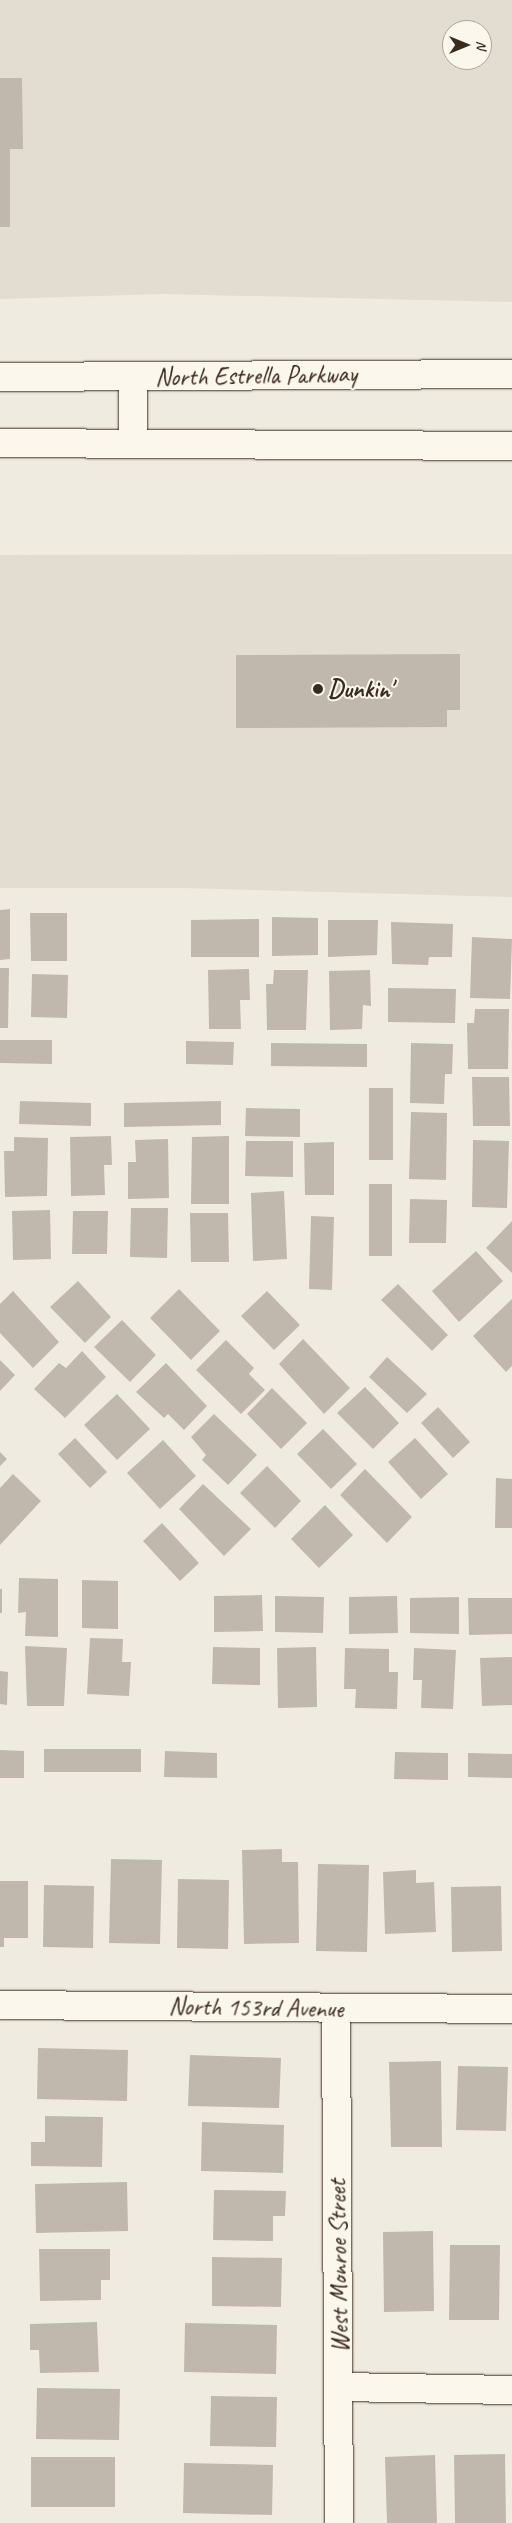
<!DOCTYPE html>
<html>
<head>
<meta charset="utf-8">
<style>
  body { margin:0 }
  #map { position:relative; width:512px; height:2523px; overflow:hidden; background:#f0ebe0; font-family:Caveat,sans-serif }
  div>[style] { position:absolute }
  [style*='--x'] { left:calc(var(--x)*1px); top:calc(var(--y)*1px); width:calc(var(--w)*1px); rotate:calc(var(--a)*1deg) }
  .built>* { inset:0; background:#e2dcd1 }
  .building>* { inset:0; background:#c0b8ad }
  .roads { filter:drop-shadow(0 0 1px #3b2a1e) drop-shadow(0 0 1px #3b2a1e) }
  .street>* { height:28px; margin:-14px; padding:0 14px; transform-origin:14px; border-radius:14px; background:#fbf7ec }
  .primary>* { height:28px; margin:-14px; padding:0 14px; transform-origin:14px; border-radius:14px; background:#fbf7ec }
  .dots>* { width:14px; height:14px; translate:-50% -50%; box-sizing:border-box; border:2px solid #fbf7ec; border-radius:50% }
  span { translate:-50% -50%; white-space:nowrap; text-align:center; line-height:1.15; -webkit-text-stroke:4px #fbf7ec; paint-order:stroke }
  .street-label { font-size:25px; color:#3b2a1e }
  .poi-label { font-size:25px; color:#3b2a1e; font-weight:700 }
  .left { translate:0 -50%; text-align:left }
  .north { position:absolute; left:442px; top:20px; width:50px; height:50px; box-sizing:border-box; background:#fbf7ec; border:1px solid #aea59a; border-radius:50%; rotate:90deg; font-size:14px; font-weight:700; line-height:20px; text-align:center; color:#3b2a1e }
  .north::after { content:''; display:block; margin:auto; width:18px; height:22px; background:#3b2a1e; clip-path:polygon(50% 0,100% 100%,50% 72%,0 100%) }
</style>
</head>
<body>
<div id="map">
  <div class="built">
    <i style="clip-path:polygon(evenodd,0 0,512px 0,512px 302px,163px 294px,0 299px,0 0,452px 30px,482px 30px,482px 60px,452px 60px,452px 30px)"></i>
    <i style="clip-path:polygon(512px 554px,512px 897px,181px 888px,0 888px,0 555px)"></i>
  </div>
  <div class="building">
    <i style="clip-path:polygon(0 78px,22px 78px,23px 149px,10px 149px,10px 227px,0 227px)"></i>
    <i style="clip-path:polygon(460px 654px,460px 710px,447px 710px,447px 727px,236px 728px,236px 655px)"></i>
    <i style="clip-path:polygon(10px 909px,10px 959px,0 960px,0 910px)"></i>
    <i style="clip-path:polygon(30px 913px,67px 913px,67px 961px,31px 961px)"></i>
    <i style="clip-path:polygon(272px 917px,318px 918px,318px 955px,272px 956px)"></i>
    <i style="clip-path:polygon(259px 919px,259px 957px,191px 957px,191px 920px)"></i>
    <i style="clip-path:polygon(328px 920px,378px 920px,377px 955px,328px 957px)"></i>
    <i style="clip-path:polygon(391px 922px,453px 924px,452px 957px,429px 957px,428px 965px,392px 964px)"></i>
    <i style="clip-path:polygon(472px 937px,512px 939px,510px 999px,470px 998px)"></i>
    <i style="clip-path:polygon(0 968px,9px 968px,8px 1028px,0 1028px)"></i>
    <i style="clip-path:polygon(249px 969px,250px 1000px,240px 1000px,241px 1029px,209px 1029px,208px 970px)"></i>
    <i style="clip-path:polygon(274px 970px,308px 970px,306px 1030px,267px 1030px,266px 984px,273px 984px)"></i>
    <i style="clip-path:polygon(370px 970px,371px 1006px,363px 1005px,362px 1029px,330px 1030px,329px 971px)"></i>
    <i style="clip-path:polygon(32px 974px,68px 975px,67px 1018px,31px 1017px)"></i>
    <i style="clip-path:polygon(388px 988px,456px 989px,455px 1023px,388px 1022px)"></i>
    <i style="clip-path:polygon(475px 1009px,509px 1009px,508px 1069px,468px 1069px,467px 1023px,474px 1023px)"></i>
    <i style="clip-path:polygon(0 1040px,52px 1040px,52px 1064px,0 1063px)"></i>
    <i style="clip-path:polygon(186px 1041px,234px 1042px,233px 1065px,186px 1064px)"></i>
    <i style="clip-path:polygon(271px 1043px,367px 1044px,367px 1067px,271px 1066px)"></i>
    <i style="clip-path:polygon(411px 1043px,453px 1044px,452px 1074px,445px 1074px,444px 1104px,410px 1103px)"></i>
    <i style="clip-path:polygon(472px 1077px,509px 1077px,510px 1126px,473px 1126px)"></i>
    <i style="clip-path:polygon(369px 1088px,393px 1088px,393px 1160px,369px 1160px)"></i>
    <i style="clip-path:polygon(20px 1101px,91px 1103px,91px 1126px,19px 1124px)"></i>
    <i style="clip-path:polygon(221px 1101px,221px 1125px,124px 1127px,124px 1103px)"></i>
    <i style="clip-path:polygon(246px 1108px,300px 1109px,300px 1137px,245px 1136px)"></i>
    <i style="clip-path:polygon(411px 1112px,447px 1113px,446px 1180px,409px 1179px)"></i>
    <i style="clip-path:polygon(111px 1136px,112px 1165px,104px 1165px,105px 1195px,71px 1196px,70px 1137px)"></i>
    <i style="clip-path:polygon(229px 1136px,229px 1204px,191px 1204px,192px 1137px)"></i>
    <i style="clip-path:polygon(14px 1137px,48px 1138px,47px 1196px,5px 1197px,4px 1151px,14px 1151px)"></i>
    <i style="clip-path:polygon(168px 1139px,169px 1198px,128px 1199px,128px 1162px,136px 1162px,135px 1140px)"></i>
    <i style="clip-path:polygon(473px 1140px,509px 1141px,507px 1208px,472px 1207px)"></i>
    <i style="clip-path:polygon(246px 1141px,293px 1141px,293px 1177px,245px 1176px)"></i>
    <i style="clip-path:polygon(334px 1142px,334px 1195px,305px 1195px,304px 1143px)"></i>
    <i style="clip-path:polygon(369px 1184px,392px 1184px,392px 1256px,369px 1256px)"></i>
    <i style="clip-path:polygon(284px 1191px,287px 1259px,253px 1261px,251px 1193px)"></i>
    <i style="clip-path:polygon(410px 1199px,447px 1200px,446px 1243px,409px 1243px)"></i>
    <i style="clip-path:polygon(131px 1208px,168px 1208px,167px 1258px,130px 1257px)"></i>
    <i style="clip-path:polygon(50px 1210px,51px 1259px,13px 1260px,12px 1211px)"></i>
    <i style="clip-path:polygon(73px 1211px,108px 1211px,107px 1254px,72px 1254px)"></i>
    <i style="clip-path:polygon(190px 1213px,228px 1213px,229px 1262px,191px 1262px)"></i>
    <i style="clip-path:polygon(311px 1216px,334px 1217px,332px 1290px,309px 1289px)"></i>
    <i style="clip-path:polygon(512px 1221px,512px 1273px,486px 1248px)"></i>
    <i style="clip-path:polygon(476px 1251px,503px 1281px,459px 1322px,432px 1291px)"></i>
    <i style="clip-path:polygon(78px 1281px,111px 1317px,85px 1343px,50px 1307px)"></i>
    <i style="clip-path:polygon(398px 1284px,448px 1335px,432px 1351px,381px 1300px)"></i>
    <i style="clip-path:polygon(179px 1289px,220px 1331px,191px 1360px,150px 1318px)"></i>
    <i style="clip-path:polygon(13px 1291px,59px 1342px,33px 1368px,0 1333px,0 1304px)"></i>
    <i style="clip-path:polygon(267px 1291px,300px 1325px,274px 1350px,241px 1316px)"></i>
    <i style="clip-path:polygon(512px 1299px,512px 1366px,506px 1372px,473px 1336px)"></i>
    <i style="clip-path:polygon(122px 1320px,156px 1355px,130px 1382px,94px 1347px)"></i>
    <i style="clip-path:polygon(303px 1339px,350px 1388px,324px 1414px,279px 1364px)"></i>
    <i style="clip-path:polygon(226px 1340px,254px 1368px,249px 1374px,265px 1390px,241px 1414px,196px 1370px)"></i>
    <i style="clip-path:polygon(82px 1351px,106px 1377px,65px 1418px,34px 1389px,59px 1363px,66px 1368px)"></i>
    <i style="clip-path:polygon(387px 1357px,427px 1394px,407px 1413px,369px 1377px)"></i>
    <i style="clip-path:polygon(0 1360px,15px 1375px,0 1391px)"></i>
    <i style="clip-path:polygon(166px 1363px,207px 1406px,184px 1430px,168px 1414px,164px 1418px,136px 1392px)"></i>
    <i style="clip-path:polygon(365px 1387px,399px 1423px,373px 1449px,337px 1413px)"></i>
    <i style="clip-path:polygon(272px 1388px,307px 1423px,281px 1449px,247px 1414px)"></i>
    <i style="clip-path:polygon(117px 1394px,150px 1429px,117px 1460px,84px 1425px)"></i>
    <i style="clip-path:polygon(438px 1407px,470px 1442px,453px 1458px,421px 1423px)"></i>
    <i style="clip-path:polygon(214px 1414px,257px 1455px,228px 1485px,202px 1460px,206px 1455px,191px 1437px)"></i>
    <i style="clip-path:polygon(323px 1429px,357px 1464px,331px 1489px,297px 1454px)"></i>
    <i style="clip-path:polygon(75px 1438px,107px 1472px,90px 1488px,58px 1454px)"></i>
    <i style="clip-path:polygon(415px 1438px,448px 1474px,421px 1499px,388px 1462px)"></i>
    <i style="clip-path:polygon(163px 1440px,196px 1476px,160px 1509px,127px 1473px)"></i>
    <i style="clip-path:polygon(0 1452px,7px 1459px,0 1466px)"></i>
    <i style="clip-path:polygon(267px 1466px,301px 1501px,275px 1528px,240px 1493px)"></i>
    <i style="clip-path:polygon(365px 1469px,412px 1517px,387px 1543px,340px 1495px)"></i>
    <i style="clip-path:polygon(13px 1474px,41px 1501px,0 1545px,0 1488px)"></i>
    <i style="clip-path:polygon(496px 1478px,512px 1479px,512px 1528px,495px 1528px)"></i>
    <i style="clip-path:polygon(203px 1484px,251px 1529px,224px 1556px,179px 1509px)"></i>
    <i style="clip-path:polygon(325px 1505px,353px 1535px,319px 1568px,291px 1539px)"></i>
    <i style="clip-path:polygon(162px 1523px,199px 1563px,180px 1581px,143px 1541px)"></i>
    <i style="clip-path:polygon(19px 1578px,58px 1579px,58px 1637px,25px 1636px,26px 1612px,18px 1613px)"></i>
    <i style="clip-path:polygon(82px 1580px,118px 1581px,118px 1629px,82px 1628px)"></i>
    <i style="clip-path:polygon(0 1589px,2px 1589px,2px 1613px,0 1613px)"></i>
    <i style="clip-path:polygon(262px 1595px,263px 1631px,214px 1632px,214px 1596px)"></i>
    <i style="clip-path:polygon(275px 1596px,324px 1597px,323px 1633px,275px 1632px)"></i>
    <i style="clip-path:polygon(397px 1596px,398px 1633px,349px 1634px,349px 1597px)"></i>
    <i style="clip-path:polygon(459px 1597px,459px 1634px,410px 1633px,410px 1598px)"></i>
    <i style="clip-path:polygon(468px 1598px,512px 1598px,512px 1634px,469px 1635px)"></i>
    <i style="clip-path:polygon(90px 1638px,123px 1639px,122px 1662px,131px 1662px,129px 1696px,87px 1694px)"></i>
    <i style="clip-path:polygon(25px 1646px,67px 1648px,64px 1706px,27px 1706px)"></i>
    <i style="clip-path:polygon(213px 1647px,260px 1648px,260px 1685px,212px 1684px)"></i>
    <i style="clip-path:polygon(316px 1647px,317px 1707px,278px 1708px,277px 1648px)"></i>
    <i style="clip-path:polygon(345px 1648px,389px 1649px,389px 1672px,398px 1672px,397px 1709px,355px 1708px,356px 1689px,344px 1689px)"></i>
    <i style="clip-path:polygon(414px 1648px,456px 1650px,453px 1709px,421px 1708px,422px 1680px,413px 1680px)"></i>
    <i style="clip-path:polygon(512px 1657px,512px 1705px,482px 1706px,480px 1658px)"></i>
    <i style="clip-path:polygon(0 1671px,8px 1672px,7px 1705px,0 1704px)"></i>
    <i style="clip-path:polygon(44px 1749px,141px 1749px,141px 1772px,44px 1772px)"></i>
    <i style="clip-path:polygon(0 1750px,24px 1751px,24px 1778px,0 1778px)"></i>
    <i style="clip-path:polygon(165px 1751px,217px 1753px,217px 1778px,164px 1777px)"></i>
    <i style="clip-path:polygon(395px 1752px,448px 1753px,448px 1780px,394px 1779px)"></i>
    <i style="clip-path:polygon(468px 1753px,512px 1754px,512px 1778px,468px 1777px)"></i>
    <i style="clip-path:polygon(282px 1849px,282px 1862px,298px 1862px,299px 1943px,244px 1944px,242px 1850px)"></i>
    <i style="clip-path:polygon(111px 1859px,162px 1860px,160px 1944px,109px 1943px)"></i>
    <i style="clip-path:polygon(318px 1864px,369px 1865px,367px 1952px,316px 1951px)"></i>
    <i style="clip-path:polygon(416px 1870px,416px 1883px,434px 1882px,436px 1932px,385px 1934px,383px 1872px)"></i>
    <i style="clip-path:polygon(178px 1879px,229px 1880px,228px 1949px,177px 1948px)"></i>
    <i style="clip-path:polygon(0 1881px,28px 1881px,28px 1938px,4px 1938px,4px 1947px,0 1947px)"></i>
    <i style="clip-path:polygon(44px 1885px,94px 1886px,93px 1948px,43px 1947px)"></i>
    <i style="clip-path:polygon(501px 1886px,502px 1951px,452px 1952px,451px 1887px)"></i>
    <i style="clip-path:polygon(38px 2048px,128px 2050px,127px 2101px,37px 2099px)"></i>
    <i style="clip-path:polygon(190px 2055px,281px 2058px,279px 2108px,188px 2106px)"></i>
    <i style="clip-path:polygon(441px 2061px,442px 2147px,391px 2147px,389px 2062px)"></i>
    <i style="clip-path:polygon(458px 2066px,508px 2067px,506px 2131px,456px 2130px)"></i>
    <i style="clip-path:polygon(45px 2116px,103px 2117px,102px 2167px,31px 2166px,31px 2142px,45px 2142px)"></i>
    <i style="clip-path:polygon(202px 2122px,284px 2125px,283px 2173px,201px 2171px)"></i>
    <i style="clip-path:polygon(127px 2182px,128px 2231px,36px 2233px,35px 2184px)"></i>
    <i style="clip-path:polygon(214px 2190px,286px 2191px,285px 2216px,273px 2216px,273px 2241px,213px 2240px)"></i>
    <i style="clip-path:polygon(433px 2231px,434px 2311px,384px 2312px,383px 2232px)"></i>
    <i style="clip-path:polygon(450px 2245px,500px 2245px,499px 2320px,449px 2320px)"></i>
    <i style="clip-path:polygon(39px 2249px,110px 2249px,110px 2280px,101px 2280px,101px 2300px,40px 2301px)"></i>
    <i style="clip-path:polygon(212px 2257px,282px 2258px,281px 2307px,212px 2306px)"></i>
    <i style="clip-path:polygon(97px 2322px,99px 2372px,40px 2373px,39px 2350px,30px 2350px,30px 2324px)"></i>
    <i style="clip-path:polygon(185px 2323px,277px 2325px,276px 2374px,184px 2372px)"></i>
    <i style="clip-path:polygon(37px 2388px,120px 2389px,119px 2440px,36px 2439px)"></i>
    <i style="clip-path:polygon(211px 2396px,277px 2397px,276px 2447px,210px 2446px)"></i>
    <i style="clip-path:polygon(505px 2454px,506px 2523px,455px 2523px,454px 2455px)"></i>
    <i style="clip-path:polygon(435px 2455px,437px 2523px,387px 2523px,385px 2457px)"></i>
    <i style="clip-path:polygon(31px 2457px,115px 2457px,115px 2507px,31px 2507px)"></i>
    <i style="clip-path:polygon(184px 2463px,273px 2465px,272px 2515px,183px 2513px)"></i>
  </div>
  <div class="roads">
    <div class="street">
      <i style="--x:0;--y:2005;--w:512;--a:0.45"></i>
      <i style="--x:336;--y:2009;--w:514;--a:89.67"></i>
      <i style="--x:340;--y:2387;--w:172;--a:1"></i>
    </div>
    <div class="primary">
      <i style="--x:0;--y:377;--w:512;--a:-0.34"></i>
      <i style="--x:133;--y:377;--w:67;--a:90"></i>
      <i style="--x:0;--y:443;--w:512;--a:0.34"></i>
    </div>
  </div>
  <div class="dots">
    <i style="left:318px;top:689px;background:#3b2a1e"></i>
  </div>
  <div class="street-label">
    <span style="left:256px;top:376px;rotate:-1deg">North Estrella Parkway</span>
    <span style="left:256px;top:2008px;rotate:1deg">North 153rd Avenue</span>
    <span style="left:339px;top:2266px;rotate:-91deg">West Monroe Street</span>
  </div>
  <div class="poi-label">
    <span class="left" style="left:328px;top:689px">Dunkin'</span>
  </div>
  <div class="north">N</div>
</div>
</body>
</html>
